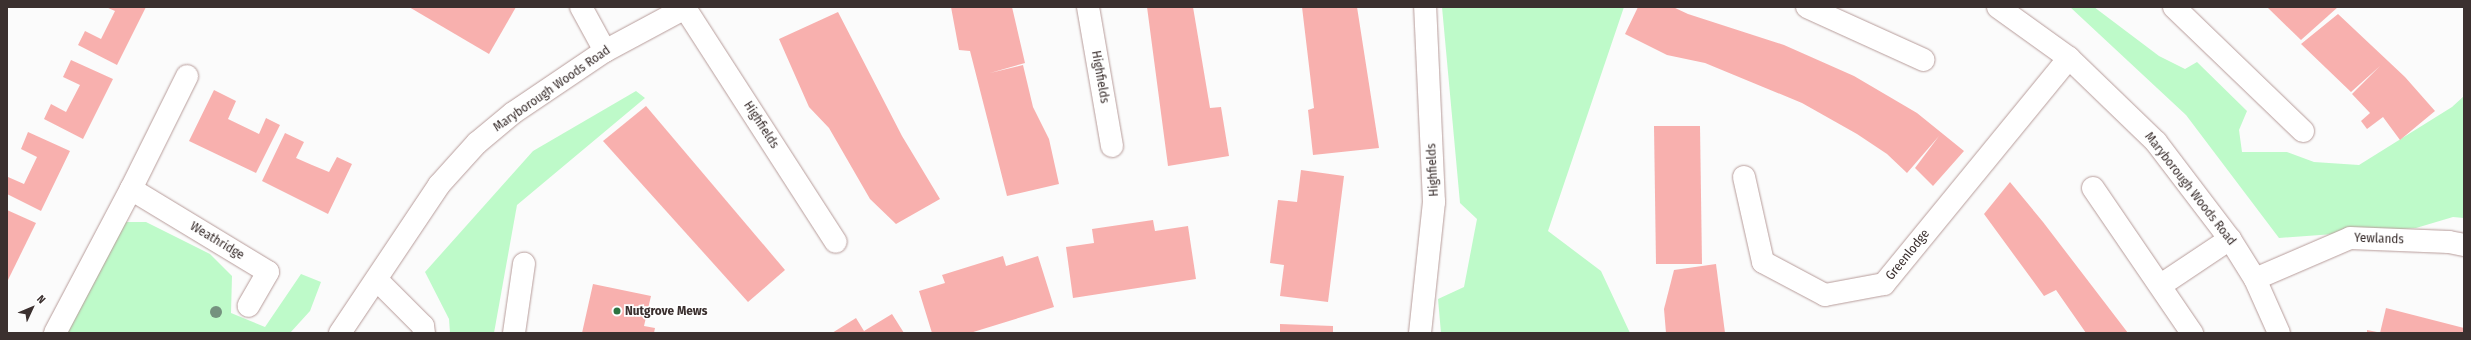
<!DOCTYPE html>
<html>
<head>
<meta charset="utf-8">
<style>
  body { margin:0 }
  #map { position:relative; width:2471px; height:340px; overflow:hidden; background:#fbfbfb; font-family:"Fira Sans Condensed",sans-serif }
  div>[style] { position:absolute }
  [style*='--x'] { left:calc(var(--x)*1px); top:calc(var(--y)*1px); width:calc(var(--w)*1px); rotate:calc(var(--a)*1deg) }
  .green>* { inset:0; background:#befac9 }
  .building>* { inset:0; background:#f8b0ae }
  .roads { filter:drop-shadow(0 0 1px #b79c9a) drop-shadow(0 0 1px #b79c9a) }
  .minor>* { height:22px; margin:-11px; padding:0 11px; transform-origin:11px; border-radius:11px; background:#fff }
  .trees>* { width:12px; height:12px; margin:-6px; border-radius:50%; background:#75927f }
  .dots>* { width:11px; height:11px; translate:-50% -50%; box-sizing:border-box; border:2px solid #fff; border-radius:50% }
  span { translate:-50% -50%; white-space:nowrap; text-align:center; line-height:1.15; -webkit-text-stroke:3.5px #fff; paint-order:stroke }
  .street-label { font-size:13px; color:#3b302f }
  .poi-label { font-size:13px; color:#3b302f; font-weight:700 }
  .left { translate:0 -50%; text-align:left }
  .frame { position:absolute; inset:0; border:8px solid #3b302f; pointer-events:none }
  .north { position:absolute; left:12px; top:288px; width:40px; height:40px; -webkit-text-stroke:3px #fff; paint-order:stroke; rotate:46deg; font-size:11px; font-weight:700; line-height:16px; text-align:center; color:#3b302f }
  .north::after { content:''; display:block; margin:auto; width:14px; height:18px; background:#3b302f; clip-path:polygon(50% 0,100% 100%,50% 72%,0 100%) }
</style>
</head>
<body>
<div id="map">
  <div class="green">
    <i style="clip-path:polygon(1442px 7px,1624px 7px,1548px 231px,1601px 271px,1630px 333px,1441px 333px,1438px 299px,1464px 287px,1477px 219px,1460px 203px)"></i>
    <i style="clip-path:polygon(2070px 7px,2094px 7px,2159px 56px,2185px 69px,2197px 62px,2247px 111px,2239px 130px,2242px 152px,2287px 152px,2314px 162px,2359px 165px,2452px 107px,2464px 96px,2464px 218px,2453px 217px,2416px 228px,2279px 238px,2186px 115px)"></i>
    <i style="clip-path:polygon(636px 91px,645px 98px,517px 205px,494px 333px,450px 333px,449px 319px,425px 272px,533px 151px)"></i>
    <i style="clip-path:polygon(122px 222px,146px 222px,210px 254px,232px 276px,231px 313px,265px 327px,301px 274px,321px 282px,310px 311px,290px 333px,61px 333px)"></i>
  </div>
  <div class="building">
    <i style="clip-path:polygon(106px 7px,146px 7px,117px 65px,78px 45px,85px 31px,101px 39px,115px 11px)"></i>
    <i style="clip-path:polygon(409px 7px,516px 7px,489px 54px)"></i>
    <i style="clip-path:polygon(951px 7px,1012px 7px,1025px 63px,990px 73px,1023px 65px,1033px 107px,1049px 139px,1059px 184px,1007px 196px,970px 51px,959px 50px)"></i>
    <i style="clip-path:polygon(1147px 7px,1193px 7px,1210px 108px,1221px 107px,1229px 156px,1168px 166px)"></i>
    <i style="clip-path:polygon(1302px 7px,1357px 7px,1379px 148px,1313px 155px,1308px 110px,1314px 108px)"></i>
    <i style="clip-path:polygon(1638px 7px,1673px 7px,1688px 14px,1784px 45px,1854px 76px,1917px 113px,1964px 151px,1933px 186px,1915px 168px,1939px 136px,1907px 173px,1887px 154px,1857px 134px,1802px 103px,1705px 63px,1667px 55px,1625px 34px)"></i>
    <i style="clip-path:polygon(2267px 7px,2338px 7px,2301px 40px)"></i>
    <i style="clip-path:polygon(838px 12px,902px 136px,940px 199px,896px 224px,870px 199px,829px 128px,809px 107px,779px 39px)"></i>
    <i style="clip-path:polygon(2338px 14px,2405px 77px,2435px 111px,2400px 140px,2383px 117px,2367px 129px,2361px 121px,2370px 113px,2352px 94px,2380px 66px,2351px 92px,2301px 44px)"></i>
    <i style="clip-path:polygon(71px 60px,113px 79px,83px 139px,44px 119px,51px 104px,66px 112px,80px 85px,63px 77px)"></i>
    <i style="clip-path:polygon(214px 90px,236px 101px,228px 119px,259px 134px,266px 118px,280px 125px,256px 173px,189px 141px)"></i>
    <i style="clip-path:polygon(646px 106px,785px 270px,748px 302px,603px 141px)"></i>
    <i style="clip-path:polygon(1654px 126px,1700px 126px,1702px 264px,1656px 264px)"></i>
    <i style="clip-path:polygon(28px 132px,70px 151px,41px 211px,7px 194px,8px 177px,24px 184px,37px 157px,21px 149px)"></i>
    <i style="clip-path:polygon(285px 133px,304px 142px,296px 158px,312px 165px,329px 172px,337px 157px,352px 164px,328px 214px,262px 181px)"></i>
    <i style="clip-path:polygon(1301px 170px,1344px 176px,1328px 302px,1280px 296px,1284px 265px,1270px 263px,1278px 200px,1297px 202px)"></i>
    <i style="clip-path:polygon(2010px 182px,2043px 222px,2128px 333px,2086px 333px,2056px 290px,2044px 296px,1984px 214px)"></i>
    <i style="clip-path:polygon(7px 210px,36px 223px,7px 282px)"></i>
    <i style="clip-path:polygon(1153px 220px,1155px 231px,1188px 226px,1196px 279px,1073px 298px,1066px 247px,1094px 243px,1092px 229px)"></i>
    <i style="clip-path:polygon(1003px 256px,1006px 266px,1038px 256px,1054px 307px,970px 333px,932px 333px,919px 291px,945px 283px,942px 275px)"></i>
    <i style="clip-path:polygon(1716px 264px,1725px 333px,1666px 333px,1664px 309px,1674px 270px)"></i>
    <i style="clip-path:polygon(593px 284px,651px 296px,644px 326px,655px 328px,654px 333px,582px 333px)"></i>
    <i style="clip-path:polygon(2386px 308px,2464px 328px,2464px 333px,2380px 333px)"></i>
    <i style="clip-path:polygon(892px 314px,904px 333px,832px 333px,856px 318px,864px 331px)"></i>
    <i style="clip-path:polygon(1280px 324px,1333px 326px,1333px 333px,1280px 333px)"></i>
    <i style="clip-path:polygon(2367px 330px,2377px 332px,2377px 333px,2367px 333px)"></i>
  </div>
  <div class="roads">
    <div class="minor">
      <i style="--x:581;--y:7;--w:50;--a:61.4"></i>
      <i style="--x:1088;--y:7;--w:141;--a:80.2"></i>
      <i style="--x:1807;--y:7;--w:128;--a:24.4"></i>
      <i style="--x:1998;--y:7;--w:87;--a:35.7"></i>
      <i style="--x:2069;--y:58;--w:121;--a:44"></i>
      <i style="--x:2156;--y:142;--w:122;--a:52.7"></i>
      <i style="--x:2230;--y:239;--w:47;--a:58"></i>
      <i style="--x:2255;--y:279;--w:59;--a:66"></i>
      <i style="--x:2174;--y:7;--w:179;--a:43.9"></i>
      <i style="--x:685;--y:8;--w:278;--a:57.2"></i>
      <i style="--x:1744;--y:177;--w:87;--a:77.4"></i>
      <i style="--x:1763;--y:262;--w:70;--a:28"></i>
      <i style="--x:1825;--y:295;--w:60;--a:-10.6"></i>
      <i style="--x:1884;--y:284;--w:292;--a:-50.7"></i>
      <i style="--x:2093;--y:188;--w:176;--a:55.7"></i>
      <i style="--x:131;--y:189;--w:160;--a:31.2"></i>
      <i style="--x:268;--y:272;--w:39;--a:120"></i>
      <i style="--x:2255;--y:279;--w:103;--a:-23.3"></i>
      <i style="--x:2350;--y:238;--w:99;--a:2.3"></i>
      <i style="--x:2449;--y:242;--w:15;--a:11"></i>
      <i style="--x:377;--y:280;--w:65;--a:45"></i>
      <i style="--x:423;--y:326;--w:7;--a:82"></i>
      <i style="--x:2161;--y:285;--w:83;--a:-33.7"></i>
      <i style="--x:55;--y:333;--w:163;--a:-62.2"></i>
      <i style="--x:131;--y:189;--w:126;--a:-63.6"></i>
      <i style="--x:340;--y:333;--w:178;--a:-56.2"></i>
      <i style="--x:439;--y:185;--w:57;--a:-47.9"></i>
      <i style="--x:477;--y:143;--w:47;--a:-39.8"></i>
      <i style="--x:513;--y:113;--w:111;--a:-34"></i>
      <i style="--x:605;--y:51;--w:93;--a:-28.2"></i>
      <i style="--x:514;--y:333;--w:70;--a:-81.8"></i>
      <i style="--x:1420;--y:333;--w:132;--a:-83.9"></i>
      <i style="--x:1434;--y:202;--w:195;--a:-92.6"></i>
    </div>
  </div>
  <div class="trees">
    <i style="left:216px;top:312px"></i>
  </div>
  <div class="dots">
    <i style="left:617px;top:311px;background:#2c7340"></i>
  </div>
  <div class="street-label">
    <span style="left:1100px;top:77px;rotate:80deg">Highfields</span>
    <span style="left:552px;top:89px;rotate:-35deg">Maryborough Woods Road</span>
    <span style="left:761px;top:125px;rotate:57deg">Highfields</span>
    <span style="left:1433px;top:170px;rotate:-93deg">Highfields</span>
    <span style="left:2190px;top:189px;rotate:52deg">Maryborough Woods Road</span>
    <span style="left:2379px;top:239px;rotate:2deg">Yewlands</span>
    <span style="left:217px;top:241px;rotate:31deg">Weathridge</span>
    <span style="left:1908px;top:255px;rotate:-51deg">Greenlodge</span>
  </div>
  <div class="poi-label">
    <span class="left" style="left:625px;top:311px">Nutgrove Mews</span>
  </div>
  <div class="frame"></div>
  <div class="north">N</div>
</div>
</body>
</html>
